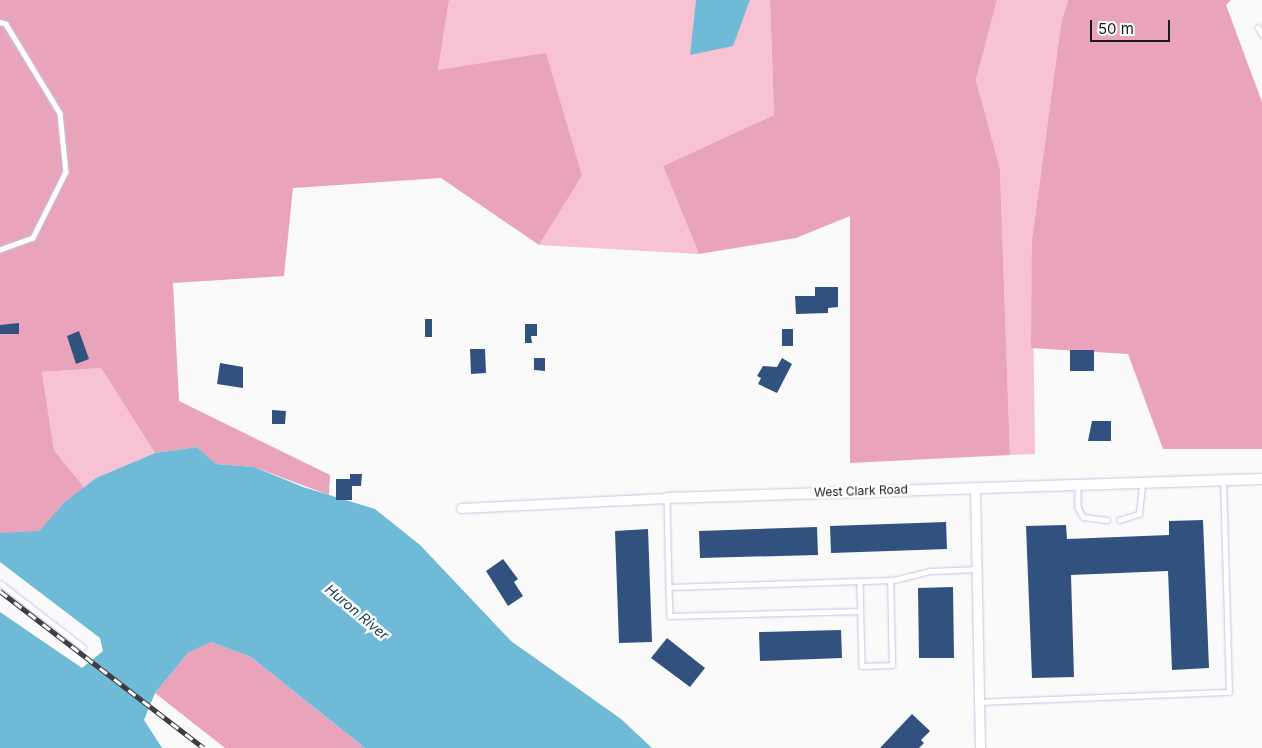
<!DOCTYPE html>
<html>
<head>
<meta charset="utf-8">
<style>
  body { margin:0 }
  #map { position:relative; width:1262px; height:748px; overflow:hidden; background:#fafafa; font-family:Inter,sans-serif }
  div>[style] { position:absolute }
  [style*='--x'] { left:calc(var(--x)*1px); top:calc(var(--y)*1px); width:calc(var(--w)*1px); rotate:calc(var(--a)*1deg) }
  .green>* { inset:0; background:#f7c3d3 }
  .forest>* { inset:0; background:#e9a4bb }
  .water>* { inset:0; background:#6ebad7 }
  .building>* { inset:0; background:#31517f }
  .roads { filter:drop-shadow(0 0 1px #c8c4e2) drop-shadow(0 0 1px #c8c4e2) }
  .service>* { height:4.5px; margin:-2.25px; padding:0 2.25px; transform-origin:2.25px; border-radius:2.25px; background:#fff }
  .minor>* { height:9px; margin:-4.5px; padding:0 4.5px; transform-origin:4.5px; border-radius:4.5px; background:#fff }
  .tertiary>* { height:10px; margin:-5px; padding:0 5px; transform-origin:5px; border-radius:5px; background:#fff }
  .rail>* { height:5px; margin-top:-2.5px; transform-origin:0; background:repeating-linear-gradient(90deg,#fff 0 9px,#3e3d45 0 18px); box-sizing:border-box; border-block:1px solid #3e3d45 }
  span { translate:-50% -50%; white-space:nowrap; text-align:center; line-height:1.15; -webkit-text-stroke:5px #fff; paint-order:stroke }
  .street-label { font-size:12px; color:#1a1923 }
  .water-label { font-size:14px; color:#183c49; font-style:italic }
  .scale { position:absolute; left:1090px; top:20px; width:80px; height:22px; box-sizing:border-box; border:2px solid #1a1923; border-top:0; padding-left:6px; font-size:15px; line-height:18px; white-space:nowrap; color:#1a1923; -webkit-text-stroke:4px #fff; paint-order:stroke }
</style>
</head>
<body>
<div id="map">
  <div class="green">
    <i style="clip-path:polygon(449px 0,770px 0,774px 115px,663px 166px,699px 254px,539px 245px,582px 176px,438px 70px)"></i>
    <i style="clip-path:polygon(997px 0,1068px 0,1061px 24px,1032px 239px,1035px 454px,1010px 455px,1000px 169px,976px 80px)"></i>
    <i style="clip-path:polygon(101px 368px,155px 453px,96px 478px,84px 487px,54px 450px,42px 372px)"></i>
  </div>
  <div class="forest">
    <i style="clip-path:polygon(0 0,449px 0,438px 70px,546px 53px,582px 176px,539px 245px,441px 178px,293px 188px,284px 276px,173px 283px,179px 401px,330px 475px,329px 495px,254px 467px,216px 464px,197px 447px,155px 453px,101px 368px,42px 372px,54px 450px,84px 487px,39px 531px,4px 535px,0 533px)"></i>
    <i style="clip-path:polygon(770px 0,997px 0,976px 80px,1000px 169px,1010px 455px,850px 463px,850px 216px,796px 238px,699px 254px,663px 166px,774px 115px)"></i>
    <i style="clip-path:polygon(1068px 0,1231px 0,1226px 5px,1262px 102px,1262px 449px,1163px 449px,1128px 354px,1031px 348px,1032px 239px,1061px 24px)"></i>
    <i style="clip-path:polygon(211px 642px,251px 657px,365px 748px,225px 748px,155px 693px,188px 653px)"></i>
  </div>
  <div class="water">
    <i style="clip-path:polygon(696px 0,750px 0,733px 46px,690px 55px)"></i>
    <i style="clip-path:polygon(197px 447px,216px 464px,254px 467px,303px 487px,375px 509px,420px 545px,511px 641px,621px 719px,652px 748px,365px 748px,251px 657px,211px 642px,188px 653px,155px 693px,144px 720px,162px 748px,0 748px,0 612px,82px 668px,103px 651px,100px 638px,0 562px,0 533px,39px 531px,66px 501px,96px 478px,155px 453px)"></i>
  </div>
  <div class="building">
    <i style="clip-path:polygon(815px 287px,838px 287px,838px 307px,828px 308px,828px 313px,796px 314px,795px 296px,815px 296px)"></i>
    <i style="clip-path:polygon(425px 319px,432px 319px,432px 337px,425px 337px)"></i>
    <i style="clip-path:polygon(19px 323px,19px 334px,0 334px,0 325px)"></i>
    <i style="clip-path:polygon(525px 324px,537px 324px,537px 336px,531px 336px,532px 343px,525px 343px)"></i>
    <i style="clip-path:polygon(782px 329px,793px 329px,793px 346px,782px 346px)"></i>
    <i style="clip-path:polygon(79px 331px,89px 359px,76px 364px,67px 336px)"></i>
    <i style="clip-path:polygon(470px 349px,485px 349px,486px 373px,471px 374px)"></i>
    <i style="clip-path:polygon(1070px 350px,1094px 350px,1094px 371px,1070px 371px)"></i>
    <i style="clip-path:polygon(534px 358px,545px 358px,545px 371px,534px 370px)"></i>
    <i style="clip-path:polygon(782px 358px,792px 364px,777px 393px,758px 384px,761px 378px,757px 376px,763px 366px,777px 367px)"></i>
    <i style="clip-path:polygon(220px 363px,243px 367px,243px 388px,217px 384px)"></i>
    <i style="clip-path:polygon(272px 410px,286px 411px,285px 424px,272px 424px)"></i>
    <i style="clip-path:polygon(1092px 421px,1111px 421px,1111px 441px,1088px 441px)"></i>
    <i style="clip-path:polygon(350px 474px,362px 474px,361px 486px,352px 486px,352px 500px,336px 500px,336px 479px,350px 479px)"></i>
    <i style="clip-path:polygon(1203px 520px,1209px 668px,1172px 670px,1168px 571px,1071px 575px,1074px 677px,1032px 678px,1026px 526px,1066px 525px,1067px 539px,1169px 535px,1169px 521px)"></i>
    <i style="clip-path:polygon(946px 522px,947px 549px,831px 553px,830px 526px)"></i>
    <i style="clip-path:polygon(817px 527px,818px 555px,700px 558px,699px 531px)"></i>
    <i style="clip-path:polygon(648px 529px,652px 642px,619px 643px,615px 531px)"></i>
    <i style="clip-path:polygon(503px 559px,518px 579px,514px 582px,523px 596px,508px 606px,486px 571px)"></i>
    <i style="clip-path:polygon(953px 587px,954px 658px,919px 658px,918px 588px)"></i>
    <i style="clip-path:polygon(841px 630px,842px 658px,760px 661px,759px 632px)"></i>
    <i style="clip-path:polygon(667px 638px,705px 668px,690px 687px,651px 658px)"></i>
    <i style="clip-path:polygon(912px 714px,930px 731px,921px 740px,924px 743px,919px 748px,880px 748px)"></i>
  </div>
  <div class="roads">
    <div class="service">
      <i style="--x:0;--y:22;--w:6;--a:18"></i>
      <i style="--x:6;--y:24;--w:104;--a:58.8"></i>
      <i style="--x:60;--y:113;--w:59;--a:84.2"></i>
      <i style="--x:66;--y:172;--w:74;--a:116.6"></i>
      <i style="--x:33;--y:238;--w:35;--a:160"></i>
      <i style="--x:1258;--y:27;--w:8;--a:60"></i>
      <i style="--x:1078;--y:486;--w:21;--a:90"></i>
      <i style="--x:1078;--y:507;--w:11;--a:63"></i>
      <i style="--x:1083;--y:517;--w:24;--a:7"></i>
      <i style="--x:667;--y:498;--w:89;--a:88.7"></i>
      <i style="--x:669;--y:587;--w:225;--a:-1.8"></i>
      <i style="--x:894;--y:580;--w:37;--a:-14"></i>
      <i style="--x:930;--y:571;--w:47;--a:-2.4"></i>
      <i style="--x:1119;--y:520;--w:21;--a:-17"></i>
      <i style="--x:1139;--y:514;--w:31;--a:-84"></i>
      <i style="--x:860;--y:582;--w:84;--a:88.6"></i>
      <i style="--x:862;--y:666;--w:30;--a:-2"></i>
      <i style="--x:892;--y:665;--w:85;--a:-91.3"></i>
      <i style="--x:0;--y:583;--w:105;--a:37.6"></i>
      <i style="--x:669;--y:587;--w:29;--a:88"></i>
      <i style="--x:670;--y:616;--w:190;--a:-1.5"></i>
      <i style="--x:979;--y:702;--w:250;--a:-2.3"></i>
      <i style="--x:1229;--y:692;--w:211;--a:-91.6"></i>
    </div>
    <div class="minor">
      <i style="--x:975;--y:488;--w:260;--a:88.9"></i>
      <i style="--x:461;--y:508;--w:206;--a:-2.8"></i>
    </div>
    <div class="tertiary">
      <i style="--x:667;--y:498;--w:595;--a:-1.83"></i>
    </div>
  </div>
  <div class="rail">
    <i style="--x:0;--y:591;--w:257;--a:37.6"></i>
  </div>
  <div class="street-label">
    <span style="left:861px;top:491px;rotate:-2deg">West Clark Road</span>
  </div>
  <div class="water-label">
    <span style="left:357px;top:612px;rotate:40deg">Huron River</span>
  </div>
  <div class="scale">50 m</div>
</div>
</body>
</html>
